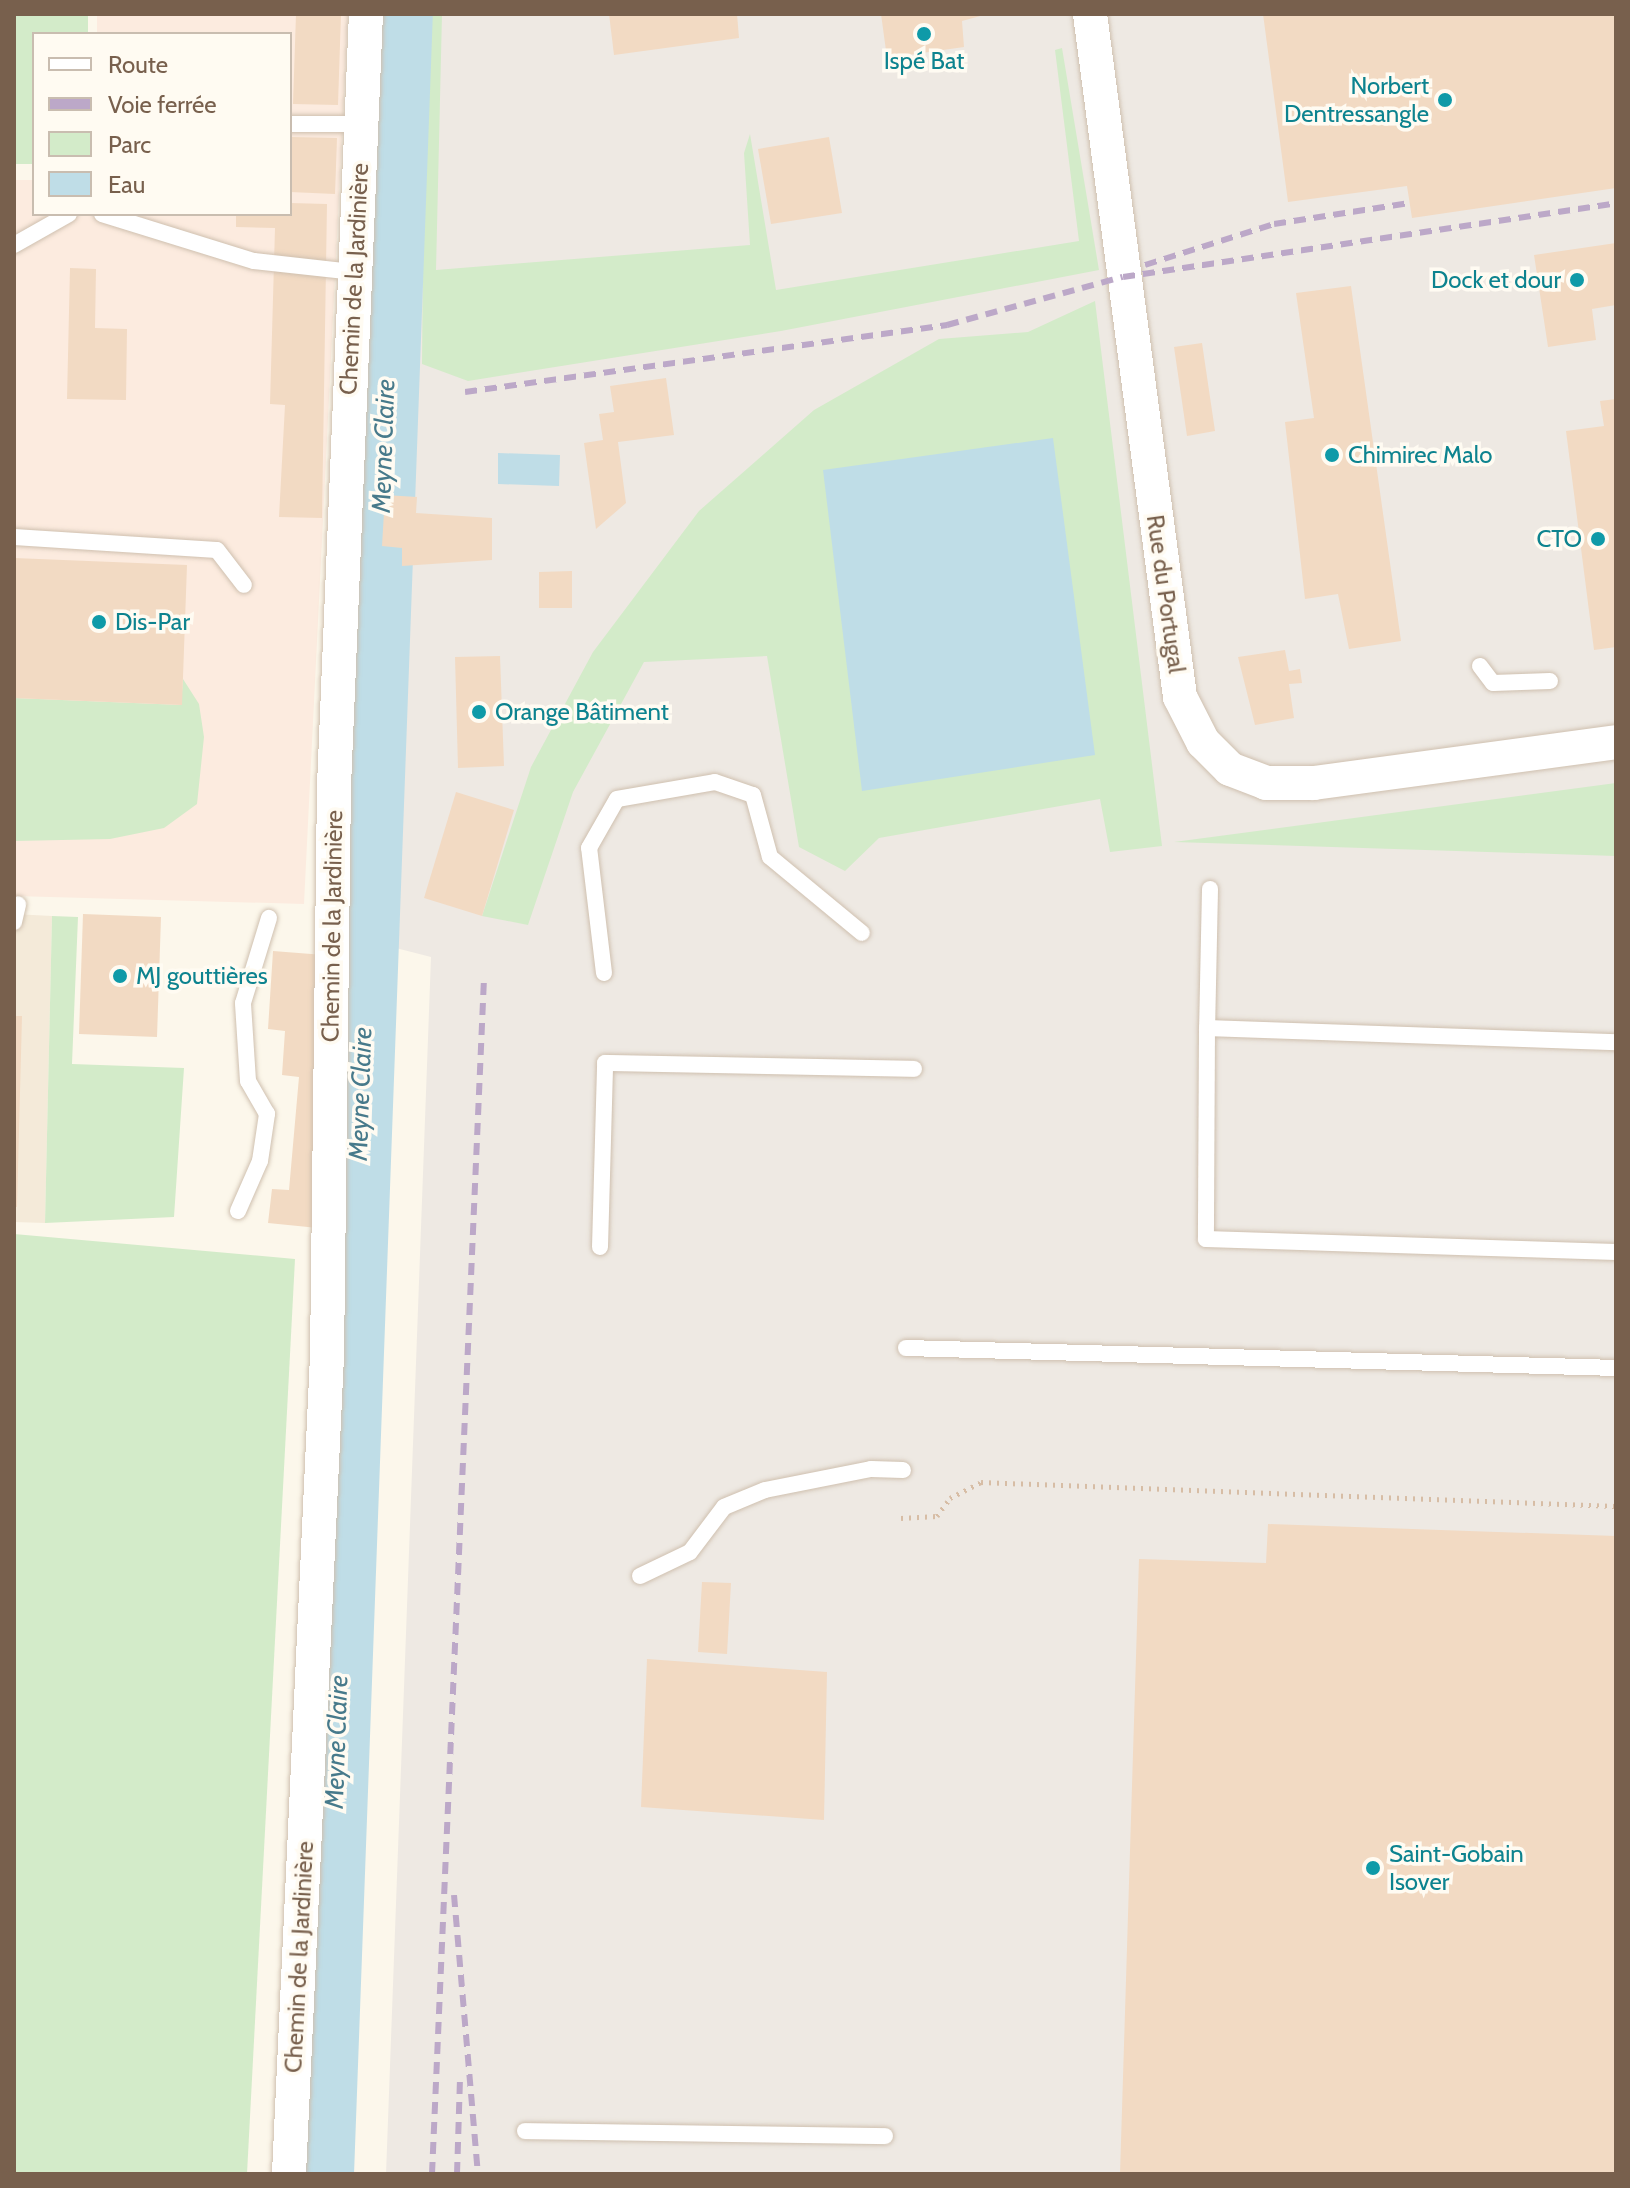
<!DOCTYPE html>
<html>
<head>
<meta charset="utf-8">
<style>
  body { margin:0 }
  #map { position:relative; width:1630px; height:2188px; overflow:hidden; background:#fcf7eb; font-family:Cabin,sans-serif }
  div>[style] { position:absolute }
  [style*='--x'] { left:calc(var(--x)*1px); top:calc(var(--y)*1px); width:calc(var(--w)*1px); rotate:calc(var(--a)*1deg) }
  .residential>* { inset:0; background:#f4ead9 }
  .commercial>* { inset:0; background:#fcebdf }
  .industrial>* { inset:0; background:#eee9e3 }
  .green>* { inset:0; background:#d3ebc9 }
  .water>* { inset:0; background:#bfdde7 }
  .river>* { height:66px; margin:-33px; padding:0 33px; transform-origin:33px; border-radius:33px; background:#bfdde7 }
  .building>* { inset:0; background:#f2dac3 }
  .path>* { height:5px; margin-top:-2.5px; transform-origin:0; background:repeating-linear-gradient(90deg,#d7bda5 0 2px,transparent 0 8px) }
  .roads { filter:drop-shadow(0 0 2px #cfc0af) drop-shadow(0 0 2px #cfc0af) }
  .lane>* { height:16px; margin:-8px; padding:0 8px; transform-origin:8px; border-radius:8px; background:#fff }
  .street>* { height:34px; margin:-17px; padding:0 17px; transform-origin:17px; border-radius:17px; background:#fff }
  .rail>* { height:6px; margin-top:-3px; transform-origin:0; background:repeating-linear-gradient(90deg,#bca8c8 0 12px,transparent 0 20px) }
  .dots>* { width:22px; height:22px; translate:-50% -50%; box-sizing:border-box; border:4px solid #fffbf2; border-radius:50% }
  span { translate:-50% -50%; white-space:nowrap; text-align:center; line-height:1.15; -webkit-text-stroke:7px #fffbf2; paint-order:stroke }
  .culture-label { font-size:24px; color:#0d838f }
  .right { translate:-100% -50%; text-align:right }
  .left { translate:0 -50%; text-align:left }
  .street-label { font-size:24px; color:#78604d }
  .water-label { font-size:26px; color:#477a8b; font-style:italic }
  .frame { position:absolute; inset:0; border:16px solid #78604d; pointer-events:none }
  .legend { position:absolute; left:32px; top:32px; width:260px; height:184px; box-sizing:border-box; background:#fffbf2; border:2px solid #c9bdb0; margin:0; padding:10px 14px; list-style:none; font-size:24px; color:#78604d }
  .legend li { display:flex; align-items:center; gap:16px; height:40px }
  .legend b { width:40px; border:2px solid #c9bdb0 }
</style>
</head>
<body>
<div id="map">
  <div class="residential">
    <i style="clip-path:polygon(14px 914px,52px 916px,45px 1223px,14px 1222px)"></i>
  </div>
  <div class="commercial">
    <i style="clip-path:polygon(97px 14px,348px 14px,304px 904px,14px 896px,14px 180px,34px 180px,34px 214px,290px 214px,290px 34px,97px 34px)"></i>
  </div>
  <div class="industrial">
    <i style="clip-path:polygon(418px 14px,1616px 14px,1616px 2174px,386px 2174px,431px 957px,392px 947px,394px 622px,386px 571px)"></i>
  </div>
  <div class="green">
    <i style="clip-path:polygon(14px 14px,88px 14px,88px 34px,34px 34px,34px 164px,14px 164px)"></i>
    <i style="clip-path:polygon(425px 14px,442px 14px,436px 270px,750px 245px,744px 153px,750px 134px,776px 290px,1079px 241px,1055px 50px,1062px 48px,1099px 270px,781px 331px,468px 381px,422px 364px)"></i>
    <i style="clip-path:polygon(1095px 301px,1162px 846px,1110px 852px,1100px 799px,879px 838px,845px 871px,799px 847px,767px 656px,644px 662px,573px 792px,528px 925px,482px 916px,531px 767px,593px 652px,699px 511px,814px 410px,939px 339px,1028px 332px)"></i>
    <i style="clip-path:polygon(183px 679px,199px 704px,204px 737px,197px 804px,164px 828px,110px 839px,14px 841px,14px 698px,181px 705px)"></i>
    <i style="clip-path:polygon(1616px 783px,1616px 856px,1174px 842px)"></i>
    <i style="clip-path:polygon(52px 916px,78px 917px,72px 1064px,184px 1068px,174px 1217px,45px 1223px)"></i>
    <i style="clip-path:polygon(14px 1234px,295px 1259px,247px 2174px,14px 2174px)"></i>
  </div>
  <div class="water">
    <i style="clip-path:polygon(1053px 438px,1095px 755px,862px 791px,823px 470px)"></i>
    <i style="clip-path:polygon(498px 453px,560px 455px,559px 486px,498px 484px)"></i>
  </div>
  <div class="river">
    <i style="--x:321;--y:2174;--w:2161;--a:-87.91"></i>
  </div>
  <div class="building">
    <i style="clip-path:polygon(296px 14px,341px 14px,338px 105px,293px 104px)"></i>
    <i style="clip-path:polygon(609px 14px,737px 14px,739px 38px,614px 55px)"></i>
    <i style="clip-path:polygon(881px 14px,984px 14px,984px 15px,962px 21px,964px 47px,887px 58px)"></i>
    <i style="clip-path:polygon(1263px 14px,1616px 14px,1616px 188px,1412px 218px,1407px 186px,1288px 202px)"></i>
    <i style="clip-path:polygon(290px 137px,337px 138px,335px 194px,290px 192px)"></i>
    <i style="clip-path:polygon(829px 137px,842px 213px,771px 224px,758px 149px)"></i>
    <i style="clip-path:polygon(290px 203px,327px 204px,322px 518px,279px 517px,285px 405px,270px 404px,275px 228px,236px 227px,236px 214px,290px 214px)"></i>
    <i style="clip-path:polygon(1616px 243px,1616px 305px,1592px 309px,1596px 340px,1548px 347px,1534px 255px)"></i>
    <i style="clip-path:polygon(70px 268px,96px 269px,95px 328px,127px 329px,126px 400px,67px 399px)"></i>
    <i style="clip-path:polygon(1351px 286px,1401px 641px,1349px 649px,1338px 594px,1305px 599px,1285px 422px,1314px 418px,1296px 293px)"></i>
    <i style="clip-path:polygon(1202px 343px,1215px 431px,1187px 436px,1174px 347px)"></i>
    <i style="clip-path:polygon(666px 378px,674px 435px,618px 442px,626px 503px,596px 529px,584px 443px,603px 440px,599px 414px,614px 412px,610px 386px)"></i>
    <i style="clip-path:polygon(1616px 399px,1616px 647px,1594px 650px,1566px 431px,1604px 426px,1600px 401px)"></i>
    <i style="clip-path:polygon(385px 495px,417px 497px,416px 513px,492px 518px,492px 560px,402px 566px,402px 548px,382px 546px)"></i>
    <i style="clip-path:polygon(14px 558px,187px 565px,182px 705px,14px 698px)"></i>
    <i style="clip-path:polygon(572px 571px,572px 608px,539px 608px,539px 572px)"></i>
    <i style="clip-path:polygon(1285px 650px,1289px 671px,1300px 669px,1302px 683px,1289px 684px,1294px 718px,1255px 725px,1238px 657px)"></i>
    <i style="clip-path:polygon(500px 656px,504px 766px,458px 768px,455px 657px)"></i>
    <i style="clip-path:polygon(456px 792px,514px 810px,482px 916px,424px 898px)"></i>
    <i style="clip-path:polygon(83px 914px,161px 917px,157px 1037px,79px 1034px)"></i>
    <i style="clip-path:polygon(273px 951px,324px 955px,313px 1104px,322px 1106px,318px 1228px,268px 1223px,272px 1189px,289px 1190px,299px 1077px,282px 1075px,285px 1031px,268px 1029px)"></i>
    <i style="clip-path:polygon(14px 1016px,22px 1016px,17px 1207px,14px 1207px)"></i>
    <i style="clip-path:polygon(1268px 1524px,1616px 1536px,1616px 2174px,1120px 2174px,1139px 1559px,1266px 1563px)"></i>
    <i style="clip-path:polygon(702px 1582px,731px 1583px,727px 1654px,698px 1652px)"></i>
    <i style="clip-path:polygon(647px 1659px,827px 1672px,824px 1820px,641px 1807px)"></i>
  </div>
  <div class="path">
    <i style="--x:901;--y:1518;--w:36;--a:-3"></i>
    <i style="--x:937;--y:1516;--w:22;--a:-54"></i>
    <i style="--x:950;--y:1498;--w:35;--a:-27"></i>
    <i style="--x:981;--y:1482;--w:635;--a:2.16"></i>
  </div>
  <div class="roads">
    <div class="lane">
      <i style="--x:290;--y:124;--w:71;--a:0"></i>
      <i style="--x:102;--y:214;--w:159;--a:17.2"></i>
      <i style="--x:254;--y:261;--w:101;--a:6.3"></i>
      <i style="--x:14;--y:245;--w:63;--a:-29.4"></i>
      <i style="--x:14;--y:537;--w:203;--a:3.7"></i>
      <i style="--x:217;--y:550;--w:44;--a:52.4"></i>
      <i style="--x:1480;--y:666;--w:21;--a:53"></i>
      <i style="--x:1493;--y:683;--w:57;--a:-2"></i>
      <i style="--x:1210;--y:889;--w:139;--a:91.2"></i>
      <i style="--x:1207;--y:1028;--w:409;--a:2"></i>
      <i style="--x:14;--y:922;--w:18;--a:-77"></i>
      <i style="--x:604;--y:973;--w:126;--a:-96.8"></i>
      <i style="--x:589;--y:848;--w:56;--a:-60.3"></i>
      <i style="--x:617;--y:799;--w:99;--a:-9.8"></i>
      <i style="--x:715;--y:782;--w:40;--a:18.9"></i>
      <i style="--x:753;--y:795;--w:64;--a:74.7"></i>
      <i style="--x:770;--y:857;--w:119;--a:39.6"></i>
      <i style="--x:1207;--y:1028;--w:211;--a:90.3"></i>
      <i style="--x:1206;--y:1239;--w:410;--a:1.8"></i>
      <i style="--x:238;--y:1211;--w:55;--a:-66.3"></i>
      <i style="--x:260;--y:1161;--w:48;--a:-81.5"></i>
      <i style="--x:267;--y:1114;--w:38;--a:-120"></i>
      <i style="--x:248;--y:1081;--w:78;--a:-93.7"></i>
      <i style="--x:243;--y:1003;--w:89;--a:-73"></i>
      <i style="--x:600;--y:1247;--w:184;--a:-88.4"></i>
      <i style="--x:605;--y:1063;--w:309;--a:1.1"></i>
      <i style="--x:906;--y:1348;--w:710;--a:1.61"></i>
      <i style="--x:640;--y:1576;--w:55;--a:-25.6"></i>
      <i style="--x:690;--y:1552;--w:56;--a:-52.9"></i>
      <i style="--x:724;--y:1507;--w:44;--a:-22.5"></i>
      <i style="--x:765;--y:1490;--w:108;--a:-11.2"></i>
      <i style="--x:871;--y:1469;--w:32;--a:2"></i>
      <i style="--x:525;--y:2131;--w:360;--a:0.8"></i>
    </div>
    <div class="street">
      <i style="--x:1090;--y:14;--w:689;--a:82.49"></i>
      <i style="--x:1180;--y:697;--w:51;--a:62.9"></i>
      <i style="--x:1203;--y:742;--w:38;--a:45"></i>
      <i style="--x:1230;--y:769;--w:39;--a:21"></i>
      <i style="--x:1266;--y:783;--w:48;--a:0"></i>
      <i style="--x:1314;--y:783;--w:305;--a:-7.7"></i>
      <i style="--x:289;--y:2174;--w:818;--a:-87.34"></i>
      <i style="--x:327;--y:1357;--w:571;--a:-89.3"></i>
      <i style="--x:334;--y:786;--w:773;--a:-87.63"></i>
    </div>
  </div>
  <div class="rail">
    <i style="--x:1145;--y:265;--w:135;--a:-17.6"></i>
    <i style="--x:1274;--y:224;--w:137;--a:-8.8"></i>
    <i style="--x:465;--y:392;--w:487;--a:-7.9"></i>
    <i style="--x:947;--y:325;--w:182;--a:-15.3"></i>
    <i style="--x:1123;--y:277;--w:499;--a:-8.5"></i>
    <i style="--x:454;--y:1895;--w:280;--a:85.1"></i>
    <i style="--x:432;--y:2174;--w:1197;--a:-87.51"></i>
    <i style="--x:457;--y:2174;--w:93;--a:-88.2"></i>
  </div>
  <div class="dots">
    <i style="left:924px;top:34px;background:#0f9aa8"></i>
    <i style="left:1445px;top:100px;background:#0f9aa8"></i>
    <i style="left:1577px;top:280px;background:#0f9aa8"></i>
    <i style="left:1332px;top:455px;background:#0f9aa8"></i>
    <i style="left:1598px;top:539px;background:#0f9aa8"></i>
    <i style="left:99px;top:622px;background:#0f9aa8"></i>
    <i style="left:479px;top:712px;background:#0f9aa8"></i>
    <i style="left:120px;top:976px;background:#0f9aa8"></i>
    <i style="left:1373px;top:1868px;background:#0f9aa8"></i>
  </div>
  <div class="culture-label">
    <span style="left:924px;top:61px">Ispé Bat</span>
    <span class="right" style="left:1429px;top:100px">Norbert<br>Dentressangle</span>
    <span class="right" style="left:1561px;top:280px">Dock et dour</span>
    <span class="left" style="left:1348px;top:455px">Chimirec Malo</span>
    <span class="right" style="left:1582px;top:539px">CTO</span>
    <span class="left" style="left:115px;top:622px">Dis-Par</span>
    <span class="left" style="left:495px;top:712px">Orange Bâtiment</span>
    <span class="left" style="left:136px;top:976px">MJ gouttières</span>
    <span class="left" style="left:1389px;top:1868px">Saint-Gobain<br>Isover</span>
  </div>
  <div class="street-label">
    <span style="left:354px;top:279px;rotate:-87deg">Chemin de la Jardinière</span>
    <span style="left:1166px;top:594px;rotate:82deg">Rue du Portugal</span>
    <span style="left:332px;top:926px;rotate:-89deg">Chemin de la Jardinière</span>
    <span style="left:299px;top:1957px;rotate:-87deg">Chemin de la Jardinière</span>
  </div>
  <div class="water-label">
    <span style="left:384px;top:446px;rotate:-88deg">Meyne Claire</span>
    <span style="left:361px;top:1094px;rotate:-88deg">Meyne Claire</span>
    <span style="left:337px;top:1742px;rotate:-88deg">Meyne Claire</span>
  </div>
  <div class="frame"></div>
  <ul class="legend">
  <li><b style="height:10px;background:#fff"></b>Route</li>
  <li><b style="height:10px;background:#bca8c8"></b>Voie ferrée</li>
  <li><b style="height:22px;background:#d3ebc9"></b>Parc</li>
  <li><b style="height:22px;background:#bfdde7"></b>Eau</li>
  </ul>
</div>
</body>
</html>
